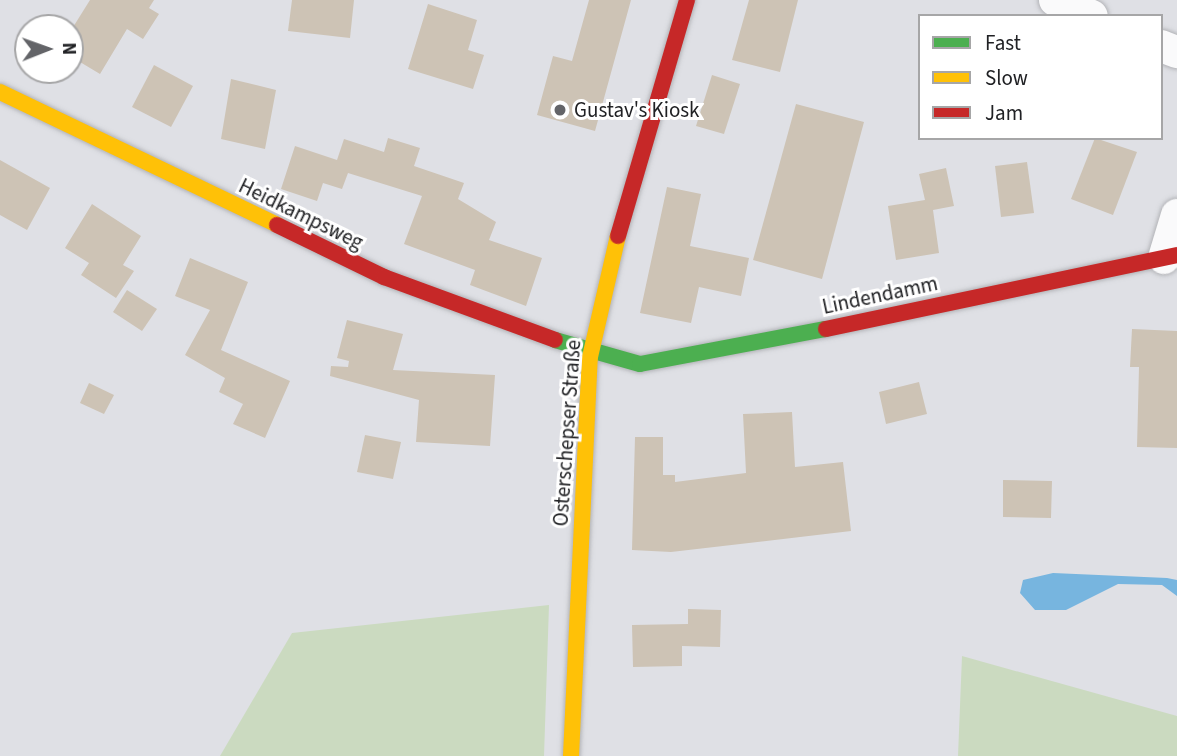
<!DOCTYPE html>
<html>
<head>
<meta charset="utf-8">
<style>
  body { margin:0 }
  #map { position:relative; width:1177px; height:756px; overflow:hidden; background:#dfe0e5; font-family:"Source Sans 3",sans-serif }
  div>[style] { position:absolute }
  [style*='--x'] { left:calc(var(--x)*1px); top:calc(var(--y)*1px); width:calc(var(--w)*1px); rotate:calc(var(--a)*1deg) }
  .green>* { inset:0; background:#cbdac0 }
  .water>* { inset:0; background:#77b5df }
  .building>* { inset:0; background:#cdc3b5 }
  .roads { filter:drop-shadow(0 0 2px #b2b3b7) drop-shadow(0 0 2px #b2b3b7) }
  .street>* { height:32px; margin:-16px; padding:0 16px; transform-origin:16px; border-radius:16px; background:#fafafb }
  .fast>* { height:16px; margin:-8px; padding:0 8px; transform-origin:8px; border-radius:8px; background:#4caf50 }
  .slow>* { height:16px; margin:-8px; padding:0 8px; transform-origin:8px; border-radius:8px; background:#ffc107 }
  .jam>* { height:16px; margin:-8px; padding:0 8px; transform-origin:8px; border-radius:8px; background:#c62828 }
  .dots>* { width:19px; height:19px; translate:-50% -50%; box-sizing:border-box; border:4px solid #fff; border-radius:50% }
  span { translate:-50% -50%; white-space:nowrap; text-align:center; line-height:1.15; -webkit-text-stroke:6px #fff; paint-order:stroke }
  .poi-label { font-size:21px; color:#202124 }
  .left { translate:0 -50%; text-align:left }
  .street-label { font-size:21px; color:#202124 }
  .legend { position:absolute; left:918px; top:14px; width:245px; height:126px; box-sizing:border-box; background:#fff; border:2px solid #a6a6a7; margin:0; padding:9px 12px; list-style:none; font-size:21px; color:#202124 }
  .legend li { display:flex; align-items:center; gap:14px; height:35px }
  .legend b { width:35px; border:2px solid #a6a6a7 }
  .north { position:absolute; left:14px; top:14px; width:70px; height:70px; box-sizing:border-box; background:#fff; border:2px solid #a6a6a7; border-radius:50%; rotate:89deg; font-size:19px; font-weight:700; line-height:28px; text-align:center; color:#202124 }
  .north::after { content:''; display:block; margin:auto; width:24px; height:32px; background:#636468; clip-path:polygon(50% 0,100% 100%,50% 72%,0 100%) }
</style>
</head>
<body>
<div id="map">
  <div class="green">
    <i style="clip-path:polygon(549px 605px,544px 756px,220px 756px,292px 633px)"></i>
    <i style="clip-path:polygon(962px 656px,1177px 716px,1177px 756px,958px 756px)"></i>
  </div>
  <div class="water">
    <i style="clip-path:polygon(1053px 573px,1167px 578px,1177px 580px,1177px 596px,1162px 585px,1118px 584px,1066px 610px,1035px 610px,1020px 593px,1023px 580px)"></i>
  </div>
  <div class="building">
    <i style="clip-path:polygon(90px 0,154px 0,149px 8px,159px 14px,143px 39px,127px 29px,100px 74px,70px 56px,70px 32px)"></i>
    <i style="clip-path:polygon(292px 0,354px 0,350px 38px,288px 31px)"></i>
    <i style="clip-path:polygon(589px 0,631px 0,595px 131px,537px 115px,553px 56px,572px 61px)"></i>
    <i style="clip-path:polygon(749px 0,798px 0,780px 72px,732px 60px)"></i>
    <i style="clip-path:polygon(428px 4px,477px 20px,468px 50px,484px 55px,473px 89px,408px 69px)"></i>
    <i style="clip-path:polygon(154px 65px,193px 86px,171px 127px,132px 107px)"></i>
    <i style="clip-path:polygon(712px 75px,740px 84px,724px 134px,696px 126px)"></i>
    <i style="clip-path:polygon(231px 79px,276px 90px,265px 149px,221px 139px)"></i>
    <i style="clip-path:polygon(796px 104px,864px 122px,822px 279px,753px 260px)"></i>
    <i style="clip-path:polygon(388px 138px,420px 148px,414px 166px,464px 183px,458px 199px,496px 222px,489px 240px,542px 258px,526px 306px,470px 285px,475px 270px,404px 244px,422px 196px,348px 173px,342px 189px,323px 183px,317px 201px,281px 189px,295px 146px,337px 160px,344px 139px,384px 152px)"></i>
    <i style="clip-path:polygon(1095px 138px,1137px 152px,1113px 215px,1071px 199px)"></i>
    <i style="clip-path:polygon(0 160px,50px 188px,27px 230px,0 215px)"></i>
    <i style="clip-path:polygon(1027px 162px,1034px 213px,1001px 217px,995px 166px)"></i>
    <i style="clip-path:polygon(946px 168px,954px 206px,933px 210px,939px 253px,896px 260px,888px 206px,925px 200px,919px 174px)"></i>
    <i style="clip-path:polygon(667px 187px,701px 194px,690px 246px,749px 258px,741px 296px,699px 287px,691px 323px,640px 313px)"></i>
    <i style="clip-path:polygon(92px 204px,141px 236px,123px 265px,134px 271px,116px 298px,81px 275px,89px 263px,65px 248px)"></i>
    <i style="clip-path:polygon(190px 258px,248px 282px,221px 350px,290px 381px,265px 438px,233px 424px,243px 404px,219px 392px,225px 378px,185px 355px,210px 310px,175px 296px)"></i>
    <i style="clip-path:polygon(127px 290px,157px 309px,142px 331px,113px 312px)"></i>
    <i style="clip-path:polygon(347px 320px,403px 334px,393px 370px,495px 375px,490px 446px,416px 442px,419px 400px,330px 376px,331px 366px,348px 367px,349px 361px,337px 358px)"></i>
    <i style="clip-path:polygon(1132px 329px,1177px 331px,1177px 448px,1137px 447px,1139px 367px,1130px 367px)"></i>
    <i style="clip-path:polygon(919px 382px,927px 414px,886px 424px,879px 392px)"></i>
    <i style="clip-path:polygon(89px 383px,114px 395px,104px 414px,80px 403px)"></i>
    <i style="clip-path:polygon(792px 412px,795px 467px,843px 462px,851px 531px,671px 552px,632px 550px,635px 437px,663px 437px,663px 475px,675px 475px,675px 482px,746px 473px,743px 414px)"></i>
    <i style="clip-path:polygon(365px 435px,401px 442px,393px 479px,357px 472px)"></i>
    <i style="clip-path:polygon(1003px 480px,1052px 481px,1051px 518px,1003px 517px)"></i>
    <i style="clip-path:polygon(688px 609px,721px 610px,720px 647px,682px 646px,682px 666px,633px 667px,632px 625px,688px 624px)"></i>
  </div>
  <div class="roads">
    <div class="street">
      <i style="--x:1055;--y:0;--w:40;--a:23.4"></i>
      <i style="--x:1161;--y:46;--w:17;--a:21"></i>
      <i style="--x:1164;--y:258;--w:45;--a:-73.2"></i>
    </div>
    <div class="fast">
      <i style="--x:555;--y:340;--w:88;--a:15.8"></i>
      <i style="--x:640;--y:364;--w:189;--a:-10.7"></i>
    </div>
    <div class="slow">
      <i style="--x:0;--y:92;--w:307;--a:25.6"></i>
      <i style="--x:571;--y:756;--w:399;--a:-87.3"></i>
      <i style="--x:590;--y:357;--w:124;--a:-77"></i>
    </div>
    <div class="jam">
      <i style="--x:277;--y:225;--w:119;--a:25.9"></i>
      <i style="--x:384;--y:277;--w:182;--a:20.2"></i>
      <i style="--x:618;--y:236;--w:246;--a:-73.7"></i>
      <i style="--x:826;--y:329;--w:359;--a:-11.9"></i>
    </div>
  </div>
  <div class="dots">
    <i style="left:560px;top:110px;background:#636468"></i>
  </div>
  <div class="poi-label">
    <span class="left" style="left:574px;top:110px">Gustav's Kiosk</span>
  </div>
  <div class="street-label">
    <span style="left:301px;top:214px;rotate:26deg">Heidkampsweg</span>
    <span style="left:880px;top:295px;rotate:-12deg">Lindendamm</span>
    <span style="left:567px;top:433px;rotate:-86deg">Osterschepser Straße</span>
  </div>
  <ul class="legend">
  <li><b style="height:9px;background:#4caf50"></b>Fast</li>
  <li><b style="height:9px;background:#ffc107"></b>Slow</li>
  <li><b style="height:9px;background:#c62828"></b>Jam</li>
  </ul>
  <div class="north">N</div>
</div>
</body>
</html>
